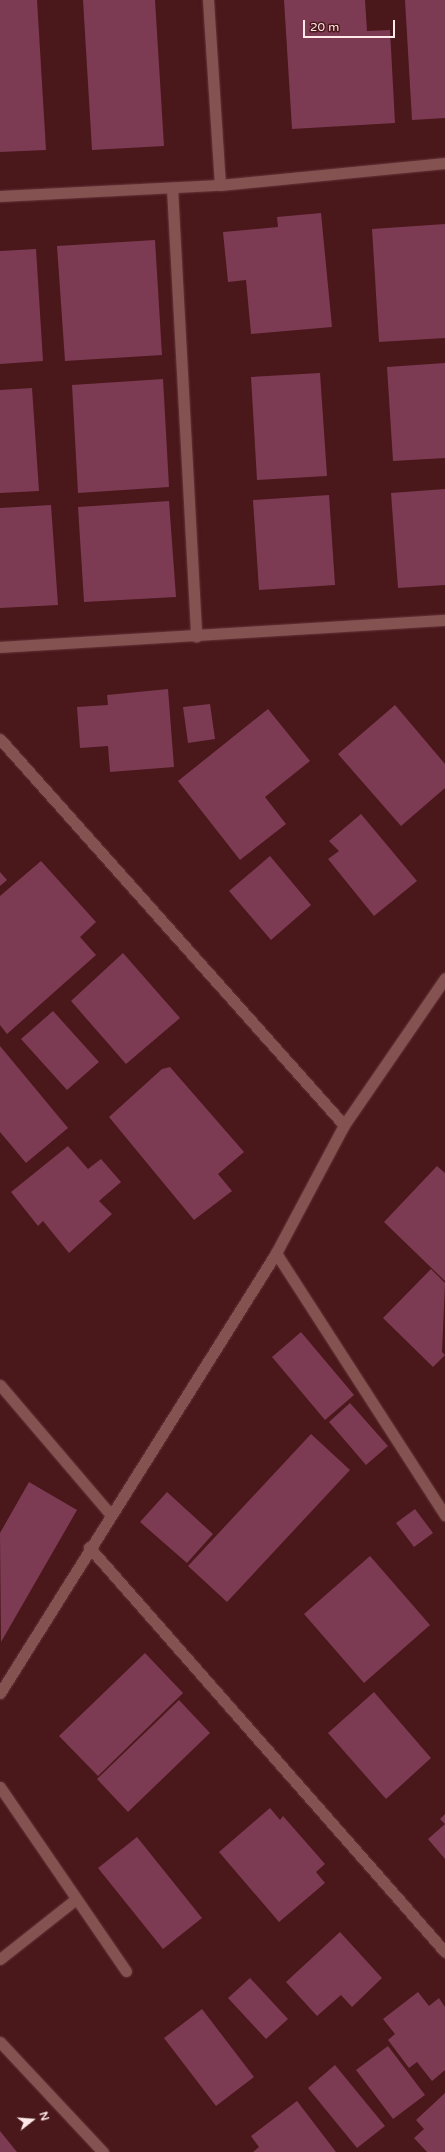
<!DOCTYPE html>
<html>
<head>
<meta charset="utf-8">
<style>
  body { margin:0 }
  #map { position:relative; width:445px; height:2152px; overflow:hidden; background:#4a171b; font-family:"Varela Round",sans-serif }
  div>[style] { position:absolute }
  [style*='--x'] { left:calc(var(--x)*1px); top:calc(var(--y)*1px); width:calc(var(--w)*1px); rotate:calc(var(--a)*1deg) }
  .building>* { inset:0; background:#7c3b53 }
  .roads { filter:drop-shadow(0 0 1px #633438) drop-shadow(0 0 1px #633438) }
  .service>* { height:11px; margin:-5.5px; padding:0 5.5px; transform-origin:5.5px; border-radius:5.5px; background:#855252 }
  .minor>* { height:11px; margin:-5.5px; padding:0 5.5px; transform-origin:5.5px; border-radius:5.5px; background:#855252 }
  .tertiary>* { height:11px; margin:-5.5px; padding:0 5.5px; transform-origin:5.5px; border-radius:5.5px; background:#855252 }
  span { translate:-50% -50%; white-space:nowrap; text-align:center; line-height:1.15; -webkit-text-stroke:3.5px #4a171b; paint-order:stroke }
  .north { position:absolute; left:12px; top:2100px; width:40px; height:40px; -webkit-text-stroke:3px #4a171b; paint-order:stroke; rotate:73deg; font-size:11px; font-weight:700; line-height:16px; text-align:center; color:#fee8e8 }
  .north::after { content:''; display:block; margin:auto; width:14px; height:18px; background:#fee8e8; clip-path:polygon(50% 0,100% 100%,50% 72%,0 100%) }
  .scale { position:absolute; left:303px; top:20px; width:92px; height:18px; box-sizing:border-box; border:2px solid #fee8e8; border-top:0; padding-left:5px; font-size:12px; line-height:14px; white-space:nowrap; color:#fee8e8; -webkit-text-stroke:3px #4a171b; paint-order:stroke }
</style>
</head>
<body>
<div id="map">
  <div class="building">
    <i style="clip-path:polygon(0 0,37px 0,46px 150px,0 152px)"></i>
    <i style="clip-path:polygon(83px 0,155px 0,164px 146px,92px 150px)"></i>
    <i style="clip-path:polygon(284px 0,365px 0,367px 31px,390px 30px,395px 123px,292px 129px)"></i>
    <i style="clip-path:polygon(405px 0,445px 0,445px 118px,412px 120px)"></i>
    <i style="clip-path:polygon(321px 213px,332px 327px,251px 334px,246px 280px,228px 282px,223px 232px,278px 227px,277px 217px)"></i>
    <i style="clip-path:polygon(445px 224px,445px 338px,379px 342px,372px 229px)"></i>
    <i style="clip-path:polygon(155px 240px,162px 355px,65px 361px,57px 246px)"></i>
    <i style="clip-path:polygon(36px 249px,43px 361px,0 364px,0 251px)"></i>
    <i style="clip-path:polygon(445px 363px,445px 458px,393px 461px,387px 367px)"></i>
    <i style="clip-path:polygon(320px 373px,327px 476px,257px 480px,251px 377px)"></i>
    <i style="clip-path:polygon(163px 379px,169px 487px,78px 493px,72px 385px)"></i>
    <i style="clip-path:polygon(32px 388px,39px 491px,0 493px,0 390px)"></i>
    <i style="clip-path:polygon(445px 489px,445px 585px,398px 588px,391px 493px)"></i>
    <i style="clip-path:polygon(329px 495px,335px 585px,259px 590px,253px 500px)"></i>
    <i style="clip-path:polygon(169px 501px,176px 597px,84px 602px,78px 507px)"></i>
    <i style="clip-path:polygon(51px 505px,58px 605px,0 608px,0 508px)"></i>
    <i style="clip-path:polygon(168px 689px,174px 767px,110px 772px,108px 746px,80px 748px,77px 707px,108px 705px,107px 695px)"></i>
    <i style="clip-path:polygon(210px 704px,215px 739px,188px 743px,183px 707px)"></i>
    <i style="clip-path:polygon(395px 705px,445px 764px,445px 788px,401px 826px,338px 754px)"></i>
    <i style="clip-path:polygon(268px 709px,310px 761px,265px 797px,286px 824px,240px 860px,178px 781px)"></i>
    <i style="clip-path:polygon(361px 814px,417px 881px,374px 916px,328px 859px,339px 851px,329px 841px)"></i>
    <i style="clip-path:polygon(270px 856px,311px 905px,271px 940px,229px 891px)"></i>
    <i style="clip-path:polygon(41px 861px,96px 922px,80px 937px,96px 955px,7px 1034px,0 1025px,0 896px)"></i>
    <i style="clip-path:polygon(0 872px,7px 880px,0 886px)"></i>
    <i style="clip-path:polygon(123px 953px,180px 1018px,126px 1064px,71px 1001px)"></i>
    <i style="clip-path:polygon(53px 1011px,99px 1062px,67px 1090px,21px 1039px)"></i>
    <i style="clip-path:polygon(0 1046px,68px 1128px,26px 1163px,0 1132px)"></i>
    <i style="clip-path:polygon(170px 1067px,244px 1152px,218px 1174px,232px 1191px,194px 1220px,109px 1117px,162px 1069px)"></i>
    <i style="clip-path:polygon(68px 1146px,88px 1169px,101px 1159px,121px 1182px,99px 1201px,112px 1214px,69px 1253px,43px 1221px,38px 1226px,11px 1192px)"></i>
    <i style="clip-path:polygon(437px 1166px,445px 1173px,445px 1281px,384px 1222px)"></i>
    <i style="clip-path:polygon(431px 1269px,445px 1283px,442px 1352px,445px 1355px,433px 1367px,383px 1318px)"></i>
    <i style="clip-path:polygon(301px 1332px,354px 1395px,325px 1420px,272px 1357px)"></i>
    <i style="clip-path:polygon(350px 1403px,388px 1446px,366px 1465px,329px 1422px)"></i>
    <i style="clip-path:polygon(311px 1434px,350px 1470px,227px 1602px,188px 1566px)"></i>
    <i style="clip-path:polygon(29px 1482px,77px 1510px,1px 1642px,0 1533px)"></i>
    <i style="clip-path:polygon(167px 1492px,213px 1534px,187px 1563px,140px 1522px)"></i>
    <i style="clip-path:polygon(415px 1509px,433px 1533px,414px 1547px,396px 1523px)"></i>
    <i style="clip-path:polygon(370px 1556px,430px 1625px,364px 1683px,304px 1614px)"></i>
    <i style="clip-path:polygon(145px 1653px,183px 1693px,98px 1776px,59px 1736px)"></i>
    <i style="clip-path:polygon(374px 1692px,431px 1758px,386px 1799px,328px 1733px)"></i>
    <i style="clip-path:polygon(179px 1700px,210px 1733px,128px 1812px,97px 1779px)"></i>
    <i style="clip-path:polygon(270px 1808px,280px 1820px,283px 1816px,325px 1864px,316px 1872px,325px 1883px,279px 1922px,219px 1852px)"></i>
    <i style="clip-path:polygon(445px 1814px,445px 1859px,428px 1839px,445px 1824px,440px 1819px)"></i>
    <i style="clip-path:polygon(137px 1837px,202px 1918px,163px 1949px,98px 1868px)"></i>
    <i style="clip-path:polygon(340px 1932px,382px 1978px,352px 2007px,341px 1995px,317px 2016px,286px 1982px)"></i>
    <i style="clip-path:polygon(250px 1978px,288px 2019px,266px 2039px,228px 1998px)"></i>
    <i style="clip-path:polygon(418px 1992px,429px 2006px,439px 1998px,445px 2007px,445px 2070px,432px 2081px,417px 2062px,409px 2068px,388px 2040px,395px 2034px,383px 2019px)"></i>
    <i style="clip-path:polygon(202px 2009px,254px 2077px,216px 2106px,164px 2038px)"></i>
    <i style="clip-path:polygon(388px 2046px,425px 2095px,393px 2119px,356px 2070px)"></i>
    <i style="clip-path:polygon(335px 2065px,385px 2126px,357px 2148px,308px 2088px)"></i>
    <i style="clip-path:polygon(445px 2093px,445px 2152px,427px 2152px,414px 2138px,424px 2129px,416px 2120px)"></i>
    <i style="clip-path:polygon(297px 2101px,336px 2152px,253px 2152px,259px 2147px,251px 2136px)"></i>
    <i style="clip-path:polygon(0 2131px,17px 2152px,0 2152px)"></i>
  </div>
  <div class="roads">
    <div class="service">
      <i style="--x:0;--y:1787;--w:223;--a:55.6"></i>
      <i style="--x:0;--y:1959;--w:97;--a:-38.3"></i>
    </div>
    <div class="minor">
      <i style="--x:208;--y:0;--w:185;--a:86.3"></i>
      <i style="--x:172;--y:188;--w:449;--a:86.9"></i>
      <i style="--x:0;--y:196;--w:220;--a:-2.9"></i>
      <i style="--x:220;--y:185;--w:226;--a:-5.6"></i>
      <i style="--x:0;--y:647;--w:446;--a:-3.5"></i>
      <i style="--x:0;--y:739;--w:517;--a:48.29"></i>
      <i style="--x:276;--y:1253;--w:312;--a:57.2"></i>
      <i style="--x:0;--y:1385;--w:170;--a:49.5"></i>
      <i style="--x:89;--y:1547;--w:539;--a:48.68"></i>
      <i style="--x:0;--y:2042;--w:151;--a:46.9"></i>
    </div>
    <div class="tertiary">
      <i style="--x:0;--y:1693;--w:519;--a:-57.9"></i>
      <i style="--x:276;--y:1253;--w:145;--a:-62"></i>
      <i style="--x:344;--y:1125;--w:178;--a:-55.5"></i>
    </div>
  </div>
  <div class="north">N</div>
  <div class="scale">20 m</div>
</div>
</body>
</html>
